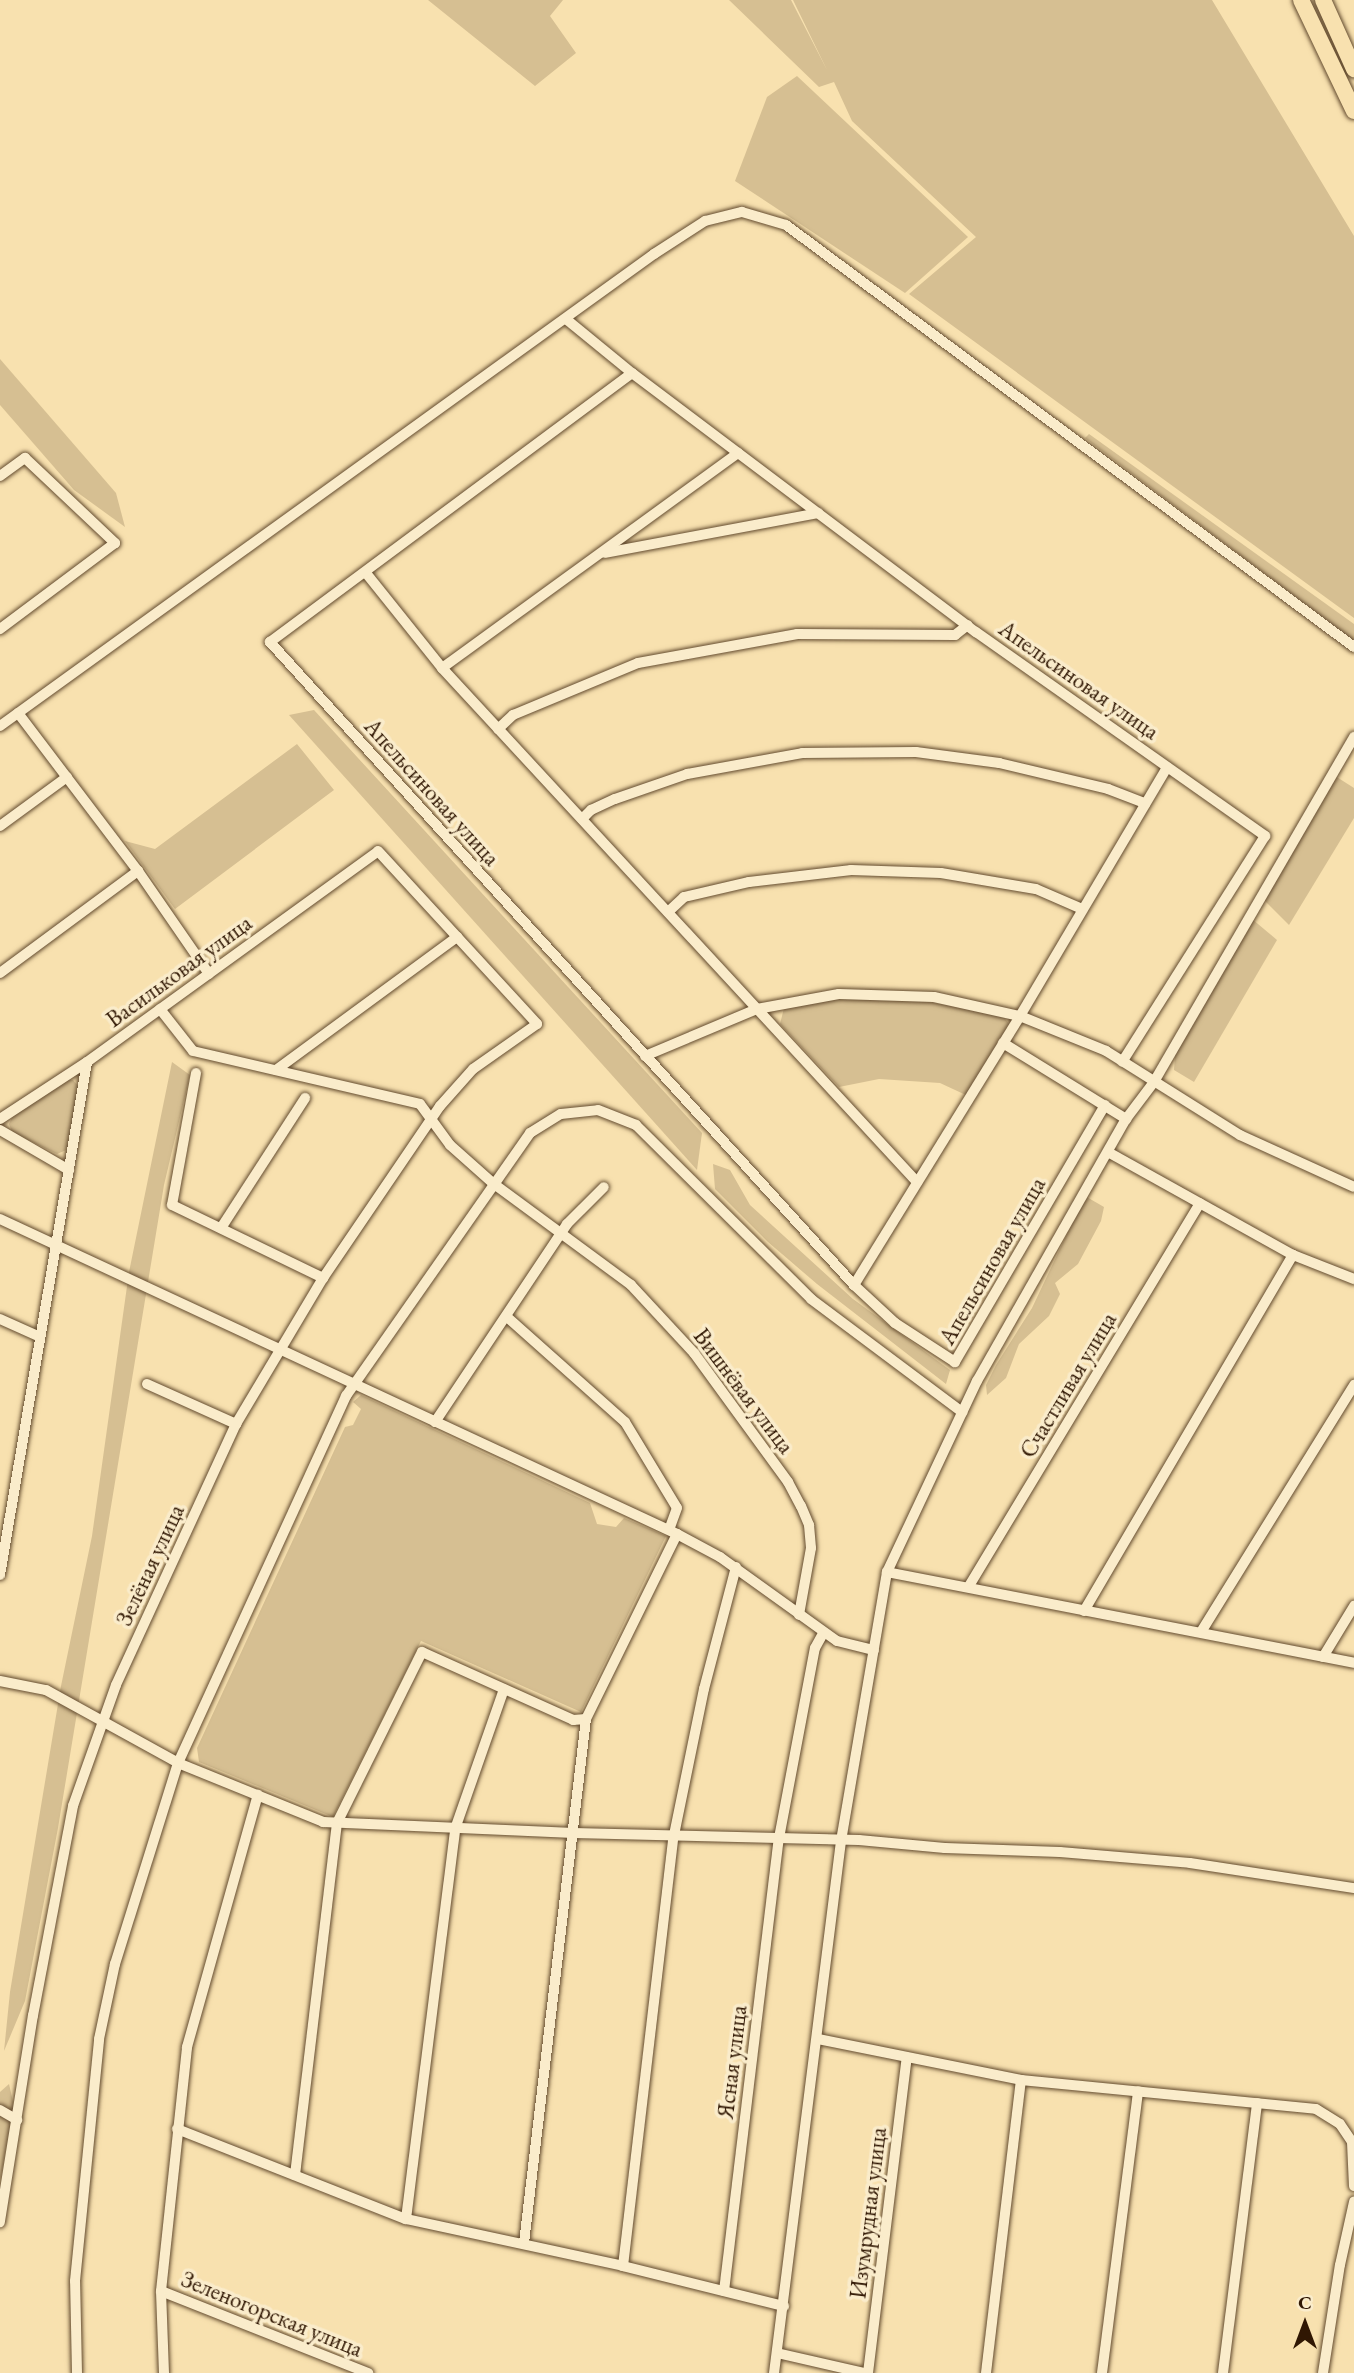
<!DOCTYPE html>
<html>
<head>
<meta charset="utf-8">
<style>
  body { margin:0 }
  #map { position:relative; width:1354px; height:2373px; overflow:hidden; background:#f8e1af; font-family:"EB Garamond",serif }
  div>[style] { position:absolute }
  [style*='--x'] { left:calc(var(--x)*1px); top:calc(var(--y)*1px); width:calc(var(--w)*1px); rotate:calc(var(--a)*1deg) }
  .green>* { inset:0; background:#d6bf92 }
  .roads { filter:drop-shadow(0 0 2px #624a2e) drop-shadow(0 0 2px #624a2e) }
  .minor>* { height:10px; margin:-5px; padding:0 5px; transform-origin:5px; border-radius:5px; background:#faeccb }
  .primary>* { height:16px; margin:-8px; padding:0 8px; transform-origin:8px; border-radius:8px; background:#f8e1af }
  span { translate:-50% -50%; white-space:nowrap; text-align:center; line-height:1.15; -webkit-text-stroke:7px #faeccb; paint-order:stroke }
  .street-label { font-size:23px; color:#301703 }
  .north { position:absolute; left:1270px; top:2289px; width:70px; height:70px; -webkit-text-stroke:5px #faeccb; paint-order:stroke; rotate:0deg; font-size:19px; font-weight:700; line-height:28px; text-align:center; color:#301703 }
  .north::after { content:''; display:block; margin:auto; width:24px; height:32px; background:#301703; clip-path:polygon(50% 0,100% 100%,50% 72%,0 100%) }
</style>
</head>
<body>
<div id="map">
  <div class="green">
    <i style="clip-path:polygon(428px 0,563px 0,550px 16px,576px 53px,535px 86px)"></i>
    <i style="clip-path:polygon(729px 0,791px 0,827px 70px,793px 0,1212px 0,1354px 236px,1354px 618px,909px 294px,976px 237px,852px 121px,834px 82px,819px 87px)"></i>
    <i style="clip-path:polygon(797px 76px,968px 237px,905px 293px,735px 181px,767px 97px)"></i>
    <i style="clip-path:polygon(0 359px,116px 493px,125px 527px,74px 490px,0 405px)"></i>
    <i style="clip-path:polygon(1089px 434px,1354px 624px,1354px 641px,1085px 438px)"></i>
    <i style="clip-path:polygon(314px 710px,702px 1133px,697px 1170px,289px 715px)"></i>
    <i style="clip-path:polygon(297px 744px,334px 790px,175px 909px,125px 841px,155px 849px)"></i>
    <i style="clip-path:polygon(1332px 774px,1354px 788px,1354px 818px,1289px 925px,1264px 900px)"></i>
    <i style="clip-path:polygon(1252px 919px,1277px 940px,1194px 1082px,1174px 1070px,1176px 1042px)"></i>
    <i style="clip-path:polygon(906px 998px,1002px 1015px,1010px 1025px,968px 1096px,940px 1083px,879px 1079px,839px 1087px,780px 1024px,784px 1008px,829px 999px)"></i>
    <i style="clip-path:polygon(172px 1062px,190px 1075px,164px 1185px,58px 1828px,25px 2001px,4px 2051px,10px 1992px,61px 1686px,92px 1536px,129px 1272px)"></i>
    <i style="clip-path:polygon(64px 1079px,73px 1080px,79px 1087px,71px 1148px,57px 1154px,12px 1132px,9px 1124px,12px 1117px)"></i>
    <i style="clip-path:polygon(713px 1164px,730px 1170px,750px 1205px,853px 1299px,950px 1370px,946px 1384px,817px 1284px,768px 1242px,715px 1189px)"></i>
    <i style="clip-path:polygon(1085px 1196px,1104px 1207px,1101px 1221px,1078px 1264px,1055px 1283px,1060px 1294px,1049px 1316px,1019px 1344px,1006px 1378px,987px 1395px,986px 1385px,996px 1365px,1032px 1308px)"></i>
    <i style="clip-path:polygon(361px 1395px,590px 1503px,597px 1524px,616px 1527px,624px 1518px,666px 1536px,581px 1712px,421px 1641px,333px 1817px,199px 1762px,197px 1748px,345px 1427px,353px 1425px,361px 1409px,353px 1402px)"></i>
    <i style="clip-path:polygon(9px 2084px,14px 2106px,0 2181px,0 2092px)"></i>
  </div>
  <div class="roads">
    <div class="minor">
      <i style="--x:566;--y:319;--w:85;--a:39.3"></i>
      <i style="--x:0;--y:476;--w:31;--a:-36"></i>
      <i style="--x:25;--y:458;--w:124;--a:43.4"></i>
      <i style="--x:115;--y:543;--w:144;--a:143.2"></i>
      <i style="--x:605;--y:553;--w:217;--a:-10.6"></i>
      <i style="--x:366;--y:573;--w:122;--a:51.3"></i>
      <i style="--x:442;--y:668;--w:700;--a:47.26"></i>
      <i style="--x:442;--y:668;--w:366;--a:-36"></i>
      <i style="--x:18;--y:713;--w:198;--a:52.8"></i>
      <i style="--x:138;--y:871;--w:125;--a:55.4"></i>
      <i style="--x:0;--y:726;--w:807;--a:-35.82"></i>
      <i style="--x:654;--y:254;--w:61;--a:-32.9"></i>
      <i style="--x:705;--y:221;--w:38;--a:-14"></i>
      <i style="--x:742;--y:212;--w:46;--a:16.5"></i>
      <i style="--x:786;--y:225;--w:708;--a:36.61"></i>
      <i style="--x:498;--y:729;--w:21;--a:-43"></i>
      <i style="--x:513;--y:715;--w:135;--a:-22.6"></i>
      <i style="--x:638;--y:663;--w:162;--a:-10.3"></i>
      <i style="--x:797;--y:634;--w:158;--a:0.4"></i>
      <i style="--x:955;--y:635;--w:16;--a:-38"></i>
      <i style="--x:582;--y:819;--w:13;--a:-45"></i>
      <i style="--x:591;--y:810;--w:26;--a:-25"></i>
      <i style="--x:615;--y:799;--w:76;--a:-19.1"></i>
      <i style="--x:687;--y:774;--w:117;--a:-10.3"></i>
      <i style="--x:802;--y:753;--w:114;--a:-0.5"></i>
      <i style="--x:916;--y:752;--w:84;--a:7.5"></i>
      <i style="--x:999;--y:763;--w:112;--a:13.4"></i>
      <i style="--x:1108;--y:789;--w:40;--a:21"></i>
      <i style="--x:0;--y:826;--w:83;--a:-36.2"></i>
      <i style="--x:668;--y:912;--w:22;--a:-43"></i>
      <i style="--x:684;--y:897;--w:67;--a:-13"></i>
      <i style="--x:749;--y:882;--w:103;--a:-6.7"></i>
      <i style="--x:851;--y:870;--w:90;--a:1.9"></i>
      <i style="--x:941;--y:873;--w:96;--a:9.6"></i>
      <i style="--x:1036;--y:889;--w:50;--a:23.5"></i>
      <i style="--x:0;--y:973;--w:172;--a:-36.5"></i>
      <i style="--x:160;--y:1009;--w:53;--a:51.8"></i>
      <i style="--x:193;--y:1051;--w:233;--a:13.1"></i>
      <i style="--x:420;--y:1104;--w:51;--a:53.8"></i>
      <i style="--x:450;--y:1145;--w:59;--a:41.6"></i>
      <i style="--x:494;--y:1184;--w:170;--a:36.4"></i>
      <i style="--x:631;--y:1285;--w:93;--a:47.2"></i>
      <i style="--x:694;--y:1353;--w:160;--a:53.9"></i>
      <i style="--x:788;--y:1482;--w:27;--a:62"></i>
      <i style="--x:801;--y:1506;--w:21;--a:67"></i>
      <i style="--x:809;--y:1525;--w:23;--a:85"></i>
      <i style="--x:811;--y:1548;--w:68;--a:100.2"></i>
      <i style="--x:1003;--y:1043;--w:145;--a:31.7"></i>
      <i style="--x:645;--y:1056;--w:121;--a:-22.8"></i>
      <i style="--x:757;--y:1009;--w:83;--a:-10.4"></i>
      <i style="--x:839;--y:994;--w:95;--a:1.8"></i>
      <i style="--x:934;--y:997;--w:88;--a:12.5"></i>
      <i style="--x:1020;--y:1016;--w:93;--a:22.1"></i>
      <i style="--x:1106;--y:1051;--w:158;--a:32.1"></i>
      <i style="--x:1240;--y:1135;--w:125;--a:24.5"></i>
      <i style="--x:276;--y:1070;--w:225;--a:-36.3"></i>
      <i style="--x:196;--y:1073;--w:134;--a:100.3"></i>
      <i style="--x:172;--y:1205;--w:168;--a:25.8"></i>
      <i style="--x:1105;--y:1105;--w:298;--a:120.3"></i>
      <i style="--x:955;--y:1362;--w:72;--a:-147"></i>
      <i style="--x:895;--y:1323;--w:56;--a:-137.2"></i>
      <i style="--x:854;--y:1285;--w:869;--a:-132.25"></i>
      <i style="--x:270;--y:642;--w:451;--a:-36.6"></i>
      <i style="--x:632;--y:373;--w:431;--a:37"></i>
      <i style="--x:976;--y:632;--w:354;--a:35.2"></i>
      <i style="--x:1265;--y:836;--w:267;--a:122.3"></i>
      <i style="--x:0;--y:1119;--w:104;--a:-33.2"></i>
      <i style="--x:87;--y:1062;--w:359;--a:-35.9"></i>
      <i style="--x:378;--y:851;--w:235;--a:47.4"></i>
      <i style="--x:537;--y:1024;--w:78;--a:144.9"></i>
      <i style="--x:473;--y:1069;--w:50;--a:131.7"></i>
      <i style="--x:440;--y:1106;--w:208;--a:124.2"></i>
      <i style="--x:323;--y:1278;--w:170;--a:120.8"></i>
      <i style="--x:236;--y:1424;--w:287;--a:114.7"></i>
      <i style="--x:116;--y:1685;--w:128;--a:109.6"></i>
      <i style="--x:73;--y:1806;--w:213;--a:100.8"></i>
      <i style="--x:33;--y:2015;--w:210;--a:99.1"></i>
      <i style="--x:0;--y:1130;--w:80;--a:30.1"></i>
      <i style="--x:1108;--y:1152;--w:212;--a:29.1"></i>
      <i style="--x:1293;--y:1255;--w:66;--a:21.5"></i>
      <i style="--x:0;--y:1219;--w:747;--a:24.95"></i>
      <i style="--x:677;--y:1534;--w:206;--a:116.2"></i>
      <i style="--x:586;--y:1719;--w:528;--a:96.75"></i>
      <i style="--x:221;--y:1228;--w:155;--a:-57.1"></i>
      <i style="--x:854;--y:1285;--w:316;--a:-58.3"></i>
      <i style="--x:1020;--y:1016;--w:289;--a:-59.4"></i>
      <i style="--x:507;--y:1317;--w:158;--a:41.7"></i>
      <i style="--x:625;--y:1422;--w:100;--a:58.8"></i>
      <i style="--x:677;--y:1508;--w:23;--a:110"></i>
      <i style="--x:0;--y:1319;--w:44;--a:24.2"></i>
      <i style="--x:147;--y:1384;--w:98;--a:24.2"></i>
      <i style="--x:435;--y:1422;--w:238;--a:-56.3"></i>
      <i style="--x:567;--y:1224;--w:52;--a:-45"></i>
      <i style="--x:677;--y:1534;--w:49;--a:28.1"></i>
      <i style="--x:720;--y:1557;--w:144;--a:35.7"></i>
      <i style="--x:837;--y:1641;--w:38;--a:14"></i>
      <i style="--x:887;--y:1572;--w:476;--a:11"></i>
      <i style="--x:0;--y:1575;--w:520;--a:-80.37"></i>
      <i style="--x:969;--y:1586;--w:447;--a:-58.9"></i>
      <i style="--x:1084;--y:1611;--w:413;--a:-59.6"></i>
      <i style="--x:1201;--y:1632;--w:291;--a:-58.2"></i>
      <i style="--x:1323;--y:1657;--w:60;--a:-58.7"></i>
      <i style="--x:0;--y:1681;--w:47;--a:11.1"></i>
      <i style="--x:46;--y:1690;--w:151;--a:28.9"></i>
      <i style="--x:178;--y:1763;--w:157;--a:22.1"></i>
      <i style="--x:323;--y:1822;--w:251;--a:2.5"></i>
      <i style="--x:574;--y:1833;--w:285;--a:1.4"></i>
      <i style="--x:859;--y:1840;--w:86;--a:5.3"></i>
      <i style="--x:945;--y:1848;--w:115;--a:2"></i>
      <i style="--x:1060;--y:1852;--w:130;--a:4.8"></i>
      <i style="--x:1190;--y:1863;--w:166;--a:8.7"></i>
      <i style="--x:818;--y:2039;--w:207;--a:11.4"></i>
      <i style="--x:1021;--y:2080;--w:296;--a:5.6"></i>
      <i style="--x:1316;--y:2109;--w:28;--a:32"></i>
      <i style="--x:1340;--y:2124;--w:22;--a:56"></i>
      <i style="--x:1352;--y:2142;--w:44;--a:87.4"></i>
      <i style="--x:0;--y:2110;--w:20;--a:30"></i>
      <i style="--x:177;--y:2129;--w:246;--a:21.5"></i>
      <i style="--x:406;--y:2219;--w:222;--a:12.2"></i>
      <i style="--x:623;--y:2266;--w:166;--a:14"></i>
      <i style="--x:295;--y:2175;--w:354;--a:-83.2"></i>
      <i style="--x:337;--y:1823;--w:191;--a:-63.6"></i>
      <i style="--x:422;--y:1652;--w:166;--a:24.2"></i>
      <i style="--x:573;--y:1720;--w:13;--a:-4"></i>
      <i style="--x:406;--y:2219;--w:393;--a:-82.8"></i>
      <i style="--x:455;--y:1829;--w:148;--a:-70.7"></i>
      <i style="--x:623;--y:2266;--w:434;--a:-83.3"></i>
      <i style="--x:674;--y:1835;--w:149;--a:-78.4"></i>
      <i style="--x:704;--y:1689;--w:126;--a:-75.3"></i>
      <i style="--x:161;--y:2291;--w:223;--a:21.6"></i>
      <i style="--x:724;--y:2291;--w:456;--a:-83.1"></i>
      <i style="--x:779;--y:1838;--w:193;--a:-79.3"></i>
      <i style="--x:815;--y:1648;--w:18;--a:-61"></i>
      <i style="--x:777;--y:2353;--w:89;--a:12.9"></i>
      <i style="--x:77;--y:2373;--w:92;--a:-91.2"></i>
      <i style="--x:75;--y:2281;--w:243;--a:-84.3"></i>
      <i style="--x:99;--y:2039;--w:77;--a:-78"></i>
      <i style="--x:115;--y:1964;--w:211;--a:-72.6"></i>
      <i style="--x:178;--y:1763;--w:404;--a:-65.4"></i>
      <i style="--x:346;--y:1396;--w:321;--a:-55"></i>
      <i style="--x:530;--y:1133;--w:36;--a:-32"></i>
      <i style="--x:561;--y:1114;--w:37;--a:-6"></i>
      <i style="--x:598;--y:1110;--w:41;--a:21.5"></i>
      <i style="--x:636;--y:1125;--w:247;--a:44.8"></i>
      <i style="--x:811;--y:1299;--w:189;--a:36.8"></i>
      <i style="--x:164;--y:2373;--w:82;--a:-92.1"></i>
      <i style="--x:161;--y:2291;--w:245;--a:-83.9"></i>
      <i style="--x:187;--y:2047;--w:262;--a:-74.3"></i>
      <i style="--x:774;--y:2373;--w:536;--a:-82.82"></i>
      <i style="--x:841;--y:1841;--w:273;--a:-80.3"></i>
      <i style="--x:887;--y:1572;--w:211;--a:-64.8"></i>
      <i style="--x:977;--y:1381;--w:301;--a:-60.4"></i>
      <i style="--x:1126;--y:1119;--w:46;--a:-52.9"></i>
      <i style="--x:1154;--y:1082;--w:399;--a:-59.9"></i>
      <i style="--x:868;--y:2373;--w:318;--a:-83"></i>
      <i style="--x:986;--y:2373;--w:295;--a:-83.2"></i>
      <i style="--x:1102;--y:2373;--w:284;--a:-82.7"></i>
      <i style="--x:1223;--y:2373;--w:272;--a:-82.8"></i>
      <i style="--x:1323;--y:2373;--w:109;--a:-81.1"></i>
      <i style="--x:1340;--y:2265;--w:65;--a:-77.5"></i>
    </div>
    <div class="primary">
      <i style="--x:1301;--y:0;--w:123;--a:64.5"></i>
      <i style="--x:1323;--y:0;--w:76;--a:65.8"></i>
    </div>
  </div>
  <div class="street-label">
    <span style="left:1079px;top:680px;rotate:35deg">Апельсиновая улица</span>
    <span style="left:432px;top:792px;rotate:48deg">Апельсиновая улица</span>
    <span style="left:179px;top:971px;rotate:-36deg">Васильковая улица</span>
    <span style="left:992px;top:1261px;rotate:-60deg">Апельсиновая улица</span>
    <span style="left:1068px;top:1385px;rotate:-59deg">Счастливая улица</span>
    <span style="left:744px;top:1391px;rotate:53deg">Вишнёвая улица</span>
    <span style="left:150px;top:1565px;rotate:-65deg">Зелёная улица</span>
    <span style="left:732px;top:2062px;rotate:-83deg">Ясная улица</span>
    <span style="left:868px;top:2213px;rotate:-83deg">Изумрудная улица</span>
    <span style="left:272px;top:2314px;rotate:22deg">Зеленогорская улица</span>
  </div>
  <div class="north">С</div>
</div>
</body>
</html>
